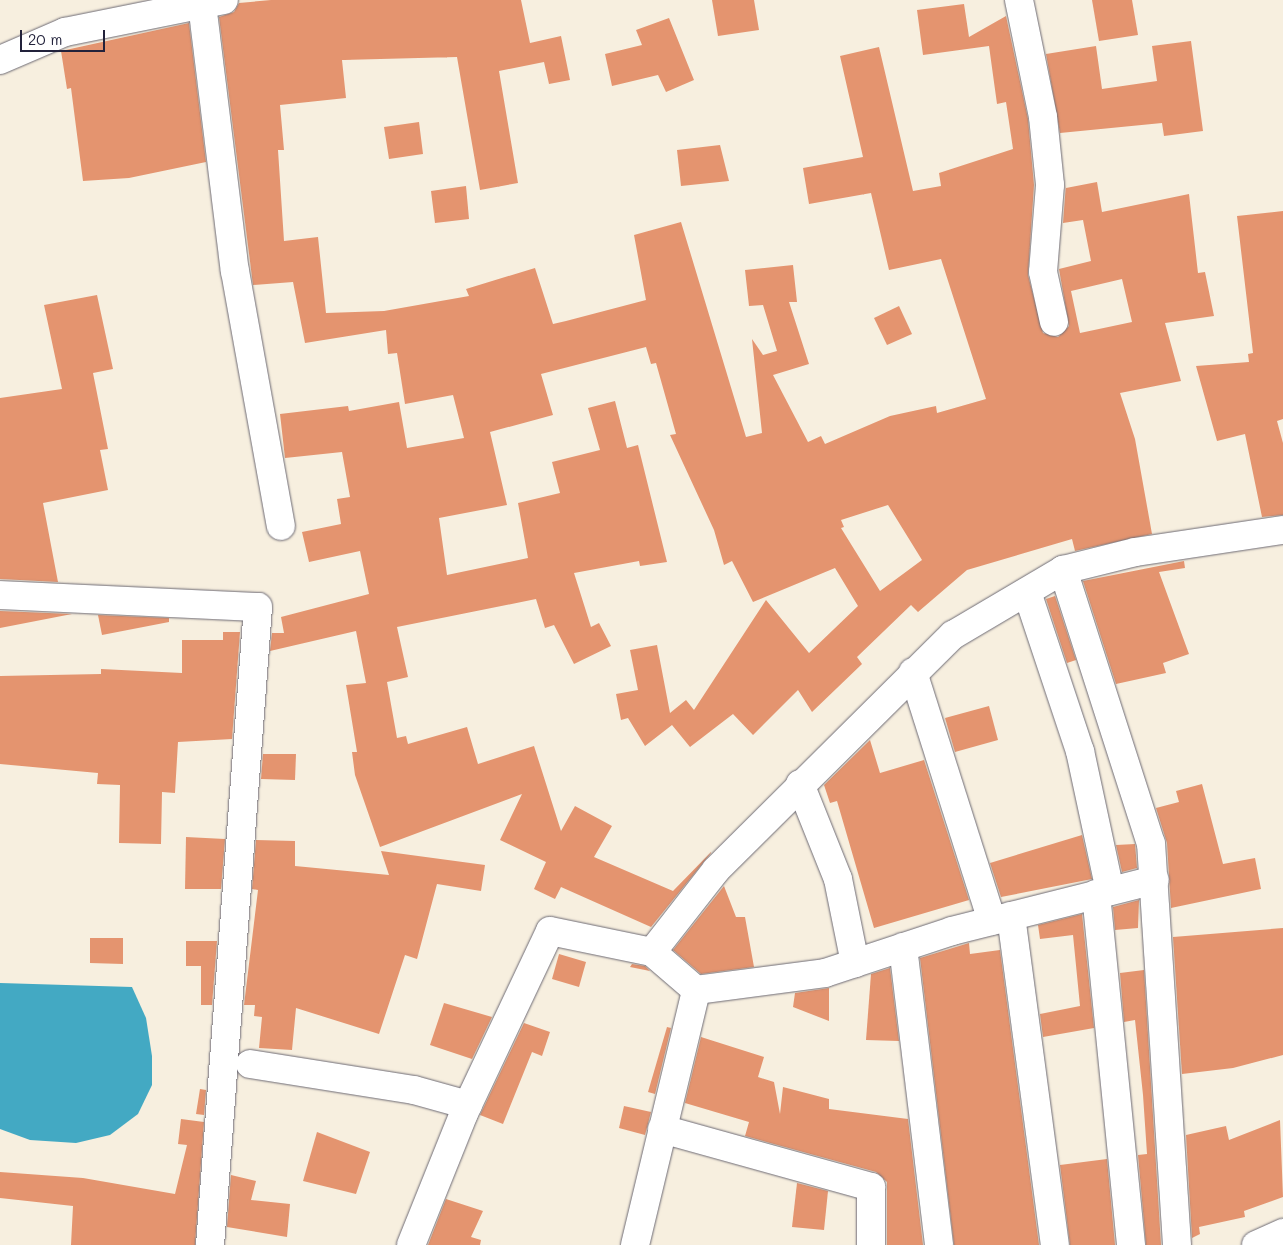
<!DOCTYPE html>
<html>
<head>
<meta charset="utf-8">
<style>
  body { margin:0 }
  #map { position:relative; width:1283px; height:1245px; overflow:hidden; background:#f7efdf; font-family:Mali,sans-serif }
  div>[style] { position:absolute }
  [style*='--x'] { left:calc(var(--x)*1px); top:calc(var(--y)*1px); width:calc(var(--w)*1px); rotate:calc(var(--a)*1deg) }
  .water>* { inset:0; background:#43a9c3 }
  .building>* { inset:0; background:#e4946f }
  .roads { filter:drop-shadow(0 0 1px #6d6a74) drop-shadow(0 0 1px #6d6a74) }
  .street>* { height:28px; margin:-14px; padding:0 14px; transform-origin:14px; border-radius:14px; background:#fff }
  span { translate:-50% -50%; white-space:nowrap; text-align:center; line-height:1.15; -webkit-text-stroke:4px #fff; paint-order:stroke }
  .scale { position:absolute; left:20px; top:30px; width:85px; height:22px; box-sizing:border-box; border:2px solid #22223b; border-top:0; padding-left:6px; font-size:15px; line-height:18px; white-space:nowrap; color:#22223b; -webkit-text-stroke:4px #fff; paint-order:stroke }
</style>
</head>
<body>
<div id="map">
  <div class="water">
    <i style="clip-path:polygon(0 983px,132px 987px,146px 1018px,152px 1056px,152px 1085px,138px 1114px,110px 1135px,76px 1143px,30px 1140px,0 1129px)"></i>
  </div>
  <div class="building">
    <i style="clip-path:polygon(evenodd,271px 0,521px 0,530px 43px,561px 36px,570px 80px,549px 84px,544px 62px,499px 71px,518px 183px,480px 190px,457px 57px,342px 60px,346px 98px,280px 105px,284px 150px,278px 150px,284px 241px,318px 237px,326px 313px,384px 311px,469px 296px,466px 289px,535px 268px,553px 324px,566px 321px,646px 300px,634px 235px,681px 222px,746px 437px,762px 433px,752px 339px,763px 355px,777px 351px,763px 305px,749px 306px,745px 270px,793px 265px,797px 302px,789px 302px,809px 364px,773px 375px,808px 442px,821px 436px,825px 444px,890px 416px,936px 406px,937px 413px,986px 399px,941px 259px,889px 270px,871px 193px,809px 204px,803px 168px,863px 157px,840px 56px,879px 47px,913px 191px,941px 186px,939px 173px,1013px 149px,1006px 102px,997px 104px,989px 46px,923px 55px,917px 10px,964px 4px,969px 37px,1006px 16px,1028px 119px,1034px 185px,1028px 275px,1043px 333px,1058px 337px,1069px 326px,1059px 269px,1091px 261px,1083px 220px,1063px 223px,1066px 184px,1066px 188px,1097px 182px,1102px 212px,1189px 194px,1198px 273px,1205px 272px,1214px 316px,1165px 323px,1181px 381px,1120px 393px,1135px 439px,1152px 534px,1075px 551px,1072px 539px,967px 570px,918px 612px,911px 605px,857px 657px,862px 664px,812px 712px,798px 690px,753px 735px,733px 714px,690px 747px,672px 725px,645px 746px,628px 718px,621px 720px,616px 694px,638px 690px,630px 650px,657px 645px,670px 713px,686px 700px,694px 710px,766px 600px,809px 653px,858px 606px,835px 568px,753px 602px,732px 561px,724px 565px,714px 530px,670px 435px,676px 434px,656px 363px,651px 364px,646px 347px,541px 374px,553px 415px,490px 432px,507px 505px,439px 518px,447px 575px,528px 558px,518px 503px,560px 493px,552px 462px,600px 450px,588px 408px,615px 401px,627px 448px,638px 445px,667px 562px,640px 566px,639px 561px,574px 573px,591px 627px,599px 623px,611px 646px,574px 664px,554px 625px,545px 628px,536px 599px,397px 627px,408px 677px,387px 682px,397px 738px,406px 736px,408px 744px,467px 727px,478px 764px,534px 746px,561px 831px,575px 806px,612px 826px,594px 857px,673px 891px,711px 852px,711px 853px,651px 927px,561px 887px,555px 899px,534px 889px,546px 862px,500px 840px,522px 794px,380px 847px,355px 775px,352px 752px,357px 752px,346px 685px,366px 683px,356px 631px,270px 651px,272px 633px,284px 633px,281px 617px,369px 594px,360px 551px,309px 562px,302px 532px,341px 524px,337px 499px,350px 497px,342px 452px,285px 458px,280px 414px,348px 406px,349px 411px,399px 402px,407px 448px,464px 438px,453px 395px,405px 404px,397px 353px,388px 354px,386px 330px,305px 343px,293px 282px,253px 285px,219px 17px,234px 12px,239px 3px,271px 0,1122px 279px,1132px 322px,1080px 333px,1071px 291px,1122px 279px,271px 0,888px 505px,922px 560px,880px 591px,841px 528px,844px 527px,841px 520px,888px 505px)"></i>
    <i style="clip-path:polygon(712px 0,754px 0,759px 30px,718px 36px)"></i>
    <i style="clip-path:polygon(1092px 0,1132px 0,1138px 35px,1099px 41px)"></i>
    <i style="clip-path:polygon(669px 18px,694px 80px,666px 92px,658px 75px,612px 86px,605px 54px,642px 45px,636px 30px)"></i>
    <i style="clip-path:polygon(189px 23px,206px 162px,129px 178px,83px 181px,71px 88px,67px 89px,61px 51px)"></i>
    <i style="clip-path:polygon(1191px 41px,1203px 131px,1164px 136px,1162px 123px,1060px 133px,1046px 54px,1096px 46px,1102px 89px,1157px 81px,1152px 46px)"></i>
    <i style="clip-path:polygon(419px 122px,423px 154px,389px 159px,384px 127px)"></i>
    <i style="clip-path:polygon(720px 145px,729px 181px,681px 186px,677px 150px)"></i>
    <i style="clip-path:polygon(466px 186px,469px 219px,435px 223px,431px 191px)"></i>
    <i style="clip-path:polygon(1283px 211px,1283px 419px,1277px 421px,1283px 443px,1283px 515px,1262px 517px,1245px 434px,1217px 441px,1196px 366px,1249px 362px,1248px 354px,1253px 353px,1237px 216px)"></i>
    <i style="clip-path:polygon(97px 295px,113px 369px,93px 373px,108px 449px,100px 450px,108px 490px,43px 503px,58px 582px,0 579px,0 398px,62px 389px,44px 305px)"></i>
    <i style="clip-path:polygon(899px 306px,912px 334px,887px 345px,874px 318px)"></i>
    <i style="clip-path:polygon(1184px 561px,1185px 568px,1159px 572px,1189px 654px,1163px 663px,1166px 673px,1116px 684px,1083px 581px)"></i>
    <i style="clip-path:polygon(1055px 596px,1076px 660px,1067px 663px,1046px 599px)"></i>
    <i style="clip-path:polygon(0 611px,72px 614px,0 628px)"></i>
    <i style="clip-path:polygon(98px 615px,169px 618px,169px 622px,102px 635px)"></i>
    <i style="clip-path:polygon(223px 632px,240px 632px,232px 739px,178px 742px,175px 793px,162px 792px,161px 844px,119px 843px,120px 785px,97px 784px,98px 773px,0 764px,0 676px,101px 674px,101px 669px,182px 673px,182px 640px,223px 640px)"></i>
    <i style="clip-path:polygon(989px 706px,998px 740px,955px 752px,945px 718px)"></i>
    <i style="clip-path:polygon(870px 740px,880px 773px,924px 760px,969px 900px,874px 928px,837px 801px,830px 803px,824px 785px)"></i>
    <i style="clip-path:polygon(263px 754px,296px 754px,295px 780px,261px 779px)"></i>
    <i style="clip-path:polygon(1202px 784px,1223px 864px,1255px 858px,1261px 889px,1171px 908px,1167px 843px,1156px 808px,1179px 802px,1176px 791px)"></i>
    <i style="clip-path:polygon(1082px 835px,1092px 879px,1001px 897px,990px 863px)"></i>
    <i style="clip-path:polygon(186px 837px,225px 839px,221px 889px,185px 889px)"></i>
    <i style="clip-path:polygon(256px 840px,295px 841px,295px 866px,389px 875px,381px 851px,485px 865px,481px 891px,437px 884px,417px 959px,405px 955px,379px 1034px,296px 1008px,292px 1050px,259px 1048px,262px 1017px,254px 1016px,255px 1005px,244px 1005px,258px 890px,252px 889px)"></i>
    <i style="clip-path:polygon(1135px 844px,1137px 868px,1122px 872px,1116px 845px)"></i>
    <i style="clip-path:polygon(724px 886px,736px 917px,745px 917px,754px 967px,701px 974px,673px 950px)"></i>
    <i style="clip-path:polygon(1139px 900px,1138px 928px,1115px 930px,1113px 907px)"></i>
    <i style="clip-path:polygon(1082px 914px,1094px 1028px,1043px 1037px,1040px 1014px,1080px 1006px,1073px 935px,1040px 939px,1038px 925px)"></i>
    <i style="clip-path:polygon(1283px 928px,1283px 1055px,1233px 1068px,1182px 1074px,1173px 937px)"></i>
    <i style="clip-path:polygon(90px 938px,123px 938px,123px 964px,90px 963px)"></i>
    <i style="clip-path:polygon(186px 941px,217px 941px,212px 1005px,201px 1005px,201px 966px,186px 966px)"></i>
    <i style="clip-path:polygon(969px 943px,970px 954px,1000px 950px,1039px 1245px,954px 1245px,920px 958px)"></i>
    <i style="clip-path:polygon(559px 954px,586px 962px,579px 987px,552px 979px)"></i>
    <i style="clip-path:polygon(632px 964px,645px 966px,650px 971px,630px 967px)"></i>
    <i style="clip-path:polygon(890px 968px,899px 1041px,866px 1040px,871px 974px)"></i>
    <i style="clip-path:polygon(1144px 970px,1161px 1245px,1146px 1245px,1138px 1155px,1147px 1154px,1143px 1095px,1135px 1020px,1124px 1022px,1120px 973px)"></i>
    <i style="clip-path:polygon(829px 988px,829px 1021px,793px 1007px,795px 993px)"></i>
    <i style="clip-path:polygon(444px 1003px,492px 1017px,472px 1059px,430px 1045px)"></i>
    <i style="clip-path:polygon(524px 1023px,550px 1032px,542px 1056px,532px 1052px,503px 1124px,480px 1115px)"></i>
    <i style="clip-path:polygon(667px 1027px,671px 1028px,655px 1094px,648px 1092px)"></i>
    <i style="clip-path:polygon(701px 1037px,764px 1057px,758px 1077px,774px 1082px,780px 1114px,783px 1087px,829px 1099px,829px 1109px,908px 1119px,923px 1245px,887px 1245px,887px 1182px,876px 1172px,745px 1136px,749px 1122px,685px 1103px)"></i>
    <i style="clip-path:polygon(200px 1089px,206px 1090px,204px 1115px,196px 1114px)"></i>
    <i style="clip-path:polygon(624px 1106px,651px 1112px,645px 1135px,619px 1128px)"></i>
    <i style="clip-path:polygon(181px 1119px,204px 1122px,195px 1245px,71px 1245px,73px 1206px,0 1198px,0 1172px,83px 1178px,175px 1194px,187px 1145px,178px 1144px)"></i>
    <i style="clip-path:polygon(1280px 1120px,1283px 1197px,1244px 1211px,1245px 1217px,1199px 1227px,1200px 1234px,1192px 1238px,1186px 1135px,1226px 1126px,1229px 1140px)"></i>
    <i style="clip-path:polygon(317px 1132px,370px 1152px,356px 1194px,303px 1181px)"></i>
    <i style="clip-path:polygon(1107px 1159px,1115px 1245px,1070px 1245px,1060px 1165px)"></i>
    <i style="clip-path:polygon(231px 1175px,256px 1181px,251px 1200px,290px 1204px,287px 1237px,227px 1227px)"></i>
    <i style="clip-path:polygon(797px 1183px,828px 1191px,824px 1230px,792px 1227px)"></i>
    <i style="clip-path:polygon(446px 1199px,483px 1211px,471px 1237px,481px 1240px,480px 1245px,428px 1245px)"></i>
  </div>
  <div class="roads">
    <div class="street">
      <i style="--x:1019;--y:0;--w:119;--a:78.4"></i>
      <i style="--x:1043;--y:117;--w:68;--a:84.1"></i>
      <i style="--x:1050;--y:185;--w:87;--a:94.6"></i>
      <i style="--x:1043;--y:272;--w:51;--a:77.6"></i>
      <i style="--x:202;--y:4;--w:269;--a:83"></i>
      <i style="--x:235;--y:271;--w:259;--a:79.8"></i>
      <i style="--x:0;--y:60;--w:71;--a:-23.3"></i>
      <i style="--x:65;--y:32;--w:162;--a:-11.4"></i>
      <i style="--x:1027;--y:592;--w:168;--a:71.6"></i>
      <i style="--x:1080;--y:751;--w:143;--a:77.9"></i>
      <i style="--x:0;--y:595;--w:258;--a:2.7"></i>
      <i style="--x:258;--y:607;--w:640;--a:94.3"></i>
      <i style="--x:913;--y:672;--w:261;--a:72.4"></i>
      <i style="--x:800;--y:784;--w:102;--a:68.2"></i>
      <i style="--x:838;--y:879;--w:86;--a:78.6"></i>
      <i style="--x:1096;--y:894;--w:353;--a:84.3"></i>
      <i style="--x:1011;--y:916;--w:332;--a:82.4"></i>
      <i style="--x:903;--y:947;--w:300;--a:83.1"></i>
      <i style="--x:696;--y:990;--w:130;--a:-7.5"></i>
      <i style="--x:825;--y:973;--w:134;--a:-18.3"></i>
      <i style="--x:952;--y:931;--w:209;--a:-14.1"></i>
      <i style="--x:250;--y:1064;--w:166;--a:9"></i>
      <i style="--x:414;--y:1090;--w:56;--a:15.5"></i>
      <i style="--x:662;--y:1129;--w:217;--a:15.5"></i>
      <i style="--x:871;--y:1187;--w:58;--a:90"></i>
      <i style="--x:411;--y:1245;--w:142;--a:-68.1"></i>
      <i style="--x:464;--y:1113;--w:201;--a:-64.7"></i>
      <i style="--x:550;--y:931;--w:104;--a:11.6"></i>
      <i style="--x:652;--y:952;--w:104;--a:-52"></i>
      <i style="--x:716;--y:870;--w:334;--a:-44.8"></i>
      <i style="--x:953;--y:635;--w:128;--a:-30.6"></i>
      <i style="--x:635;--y:1245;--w:262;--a:-76.5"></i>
      <i style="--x:696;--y:990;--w:58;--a:-139.2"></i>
      <i style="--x:1177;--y:1245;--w:402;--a:-93.7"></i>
      <i style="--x:1151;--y:844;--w:288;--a:-107.8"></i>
      <i style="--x:1063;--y:570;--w:74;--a:-14"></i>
      <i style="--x:1135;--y:552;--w:150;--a:-8.5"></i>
      <i style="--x:1256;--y:1245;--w:30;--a:-24"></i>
    </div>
  </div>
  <div class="scale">20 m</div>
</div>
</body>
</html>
